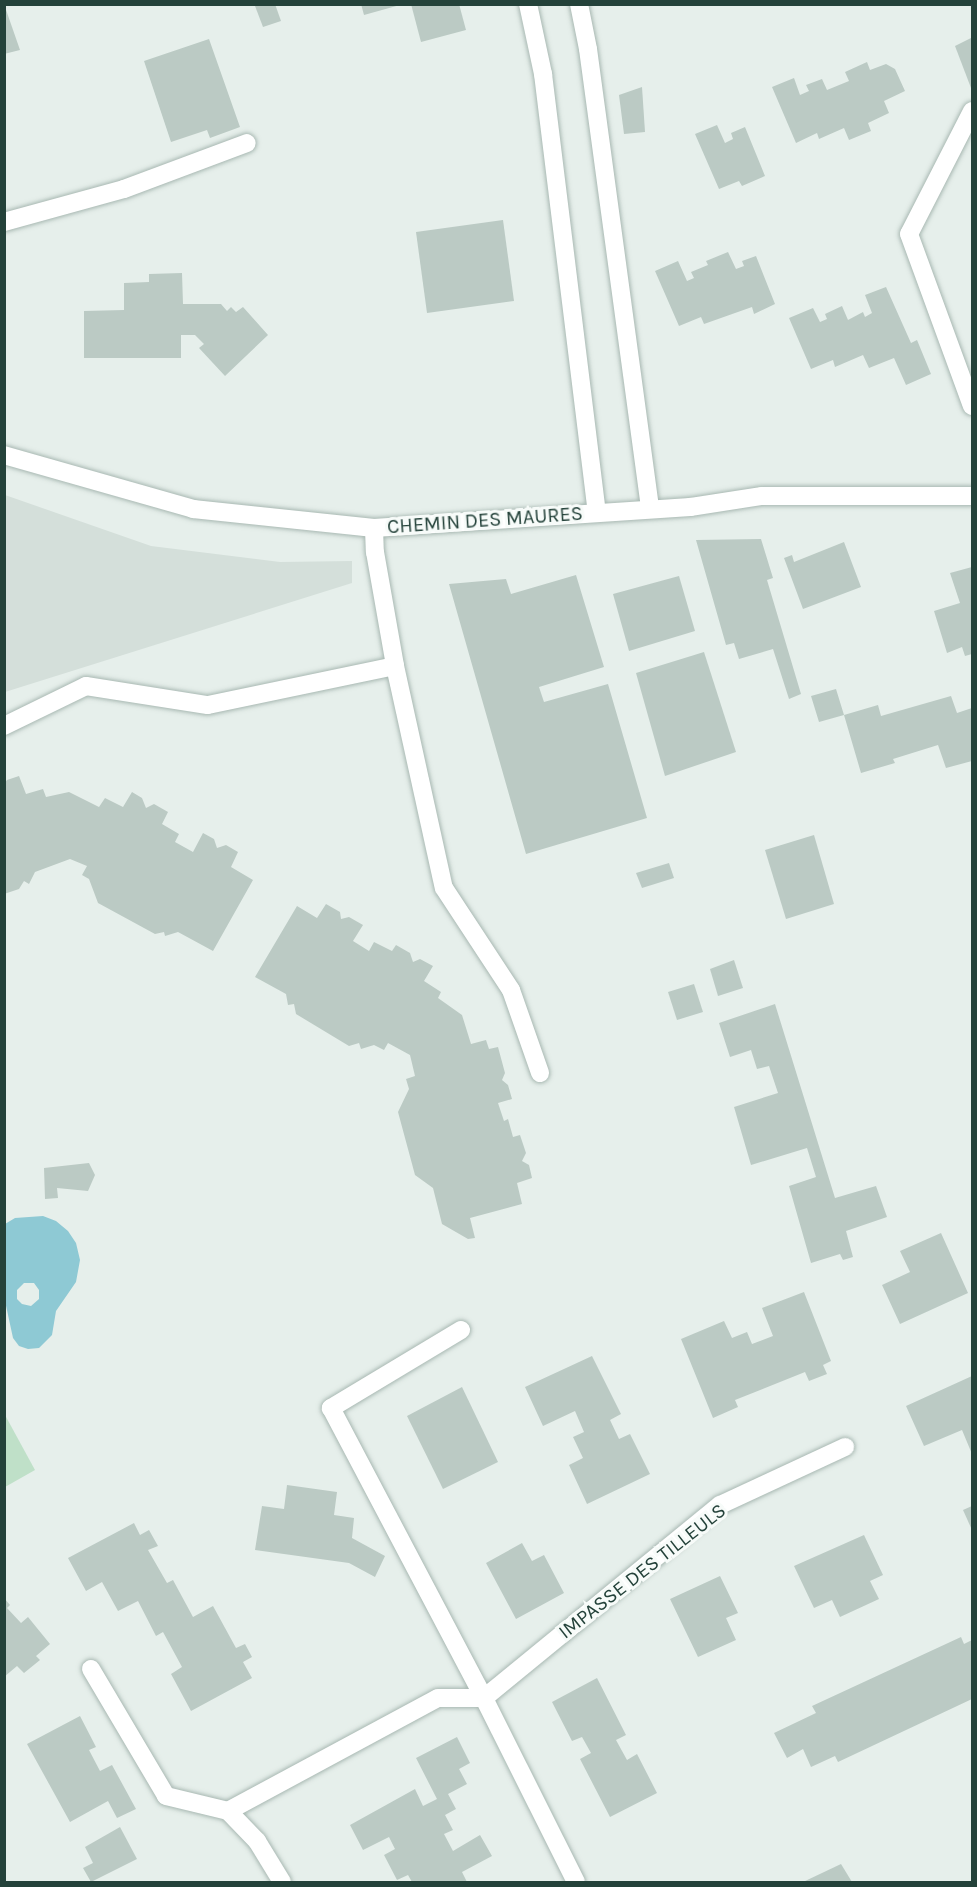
<!DOCTYPE html>
<html>
<head>
<meta charset="utf-8">
<style>
  body { margin:0 }
  #map { position:relative; width:977px; height:1887px; overflow:hidden; background:#e6efeb; font-family:Karla,sans-serif }
  div>[style] { position:absolute }
  [style*='--x'] { left:calc(var(--x)*1px); top:calc(var(--y)*1px); width:calc(var(--w)*1px); rotate:calc(var(--a)*1deg) }
  .built>* { inset:0; background:#d4dfda }
  .green>* { inset:0; background:#bfe0c8 }
  .water>* { inset:0; background:#8ec9d4 }
  .building>* { inset:0; background:#bbcac4 }
  .roads { filter:drop-shadow(0 0 2px #a8b8b2) drop-shadow(0 0 2px #a8b8b2) }
  .lane>* { height:18px; margin:-9px; padding:0 9px; transform-origin:9px; border-radius:9px; background:#fff }
  .street>* { height:18px; margin:-9px; padding:0 9px; transform-origin:9px; border-radius:9px; background:#fff }
  span { translate:-50% -50%; white-space:nowrap; text-align:center; line-height:1.15; -webkit-text-stroke:6px #f7fbf9; paint-order:stroke }
  .street-label { font-size:20px; color:#24423a }
  .frame { position:absolute; inset:0; border:6px solid #24423a; pointer-events:none }
</style>
</head>
<body>
<div id="map">
  <div class="built">
    <i style="clip-path:polygon(5px 495px,151px 546px,280px 562px,352px 561px,352px 583px,5px 692px)"></i>
  </div>
  <div class="green">
    <i style="clip-path:polygon(5px 1415px,35px 1470px,5px 1487px,4px 1487px)"></i>
  </div>
  <div class="water">
    <i style="clip-path:polygon(evenodd,43px 1216px,56px 1221px,68px 1231px,76px 1243px,80px 1260px,76px 1282px,56px 1311px,52px 1335px,39px 1348px,28px 1349px,19px 1346px,13px 1338px,5px 1301px,5px 1224px,15px 1218px,43px 1216px,24px 1283px,34px 1283px,39px 1290px,39px 1299px,31px 1306px,22px 1304px,17px 1299px,17px 1290px,24px 1283px)"></i>
  </div>
  <div class="building">
    <i style="clip-path:polygon(4px 4px,20px 50px,4px 54px)"></i>
    <i style="clip-path:polygon(260px 4px,275px 4px,281px 21px,263px 27px,255px 6px)"></i>
    <i style="clip-path:polygon(361px 4px,400px 4px,400px 5px,364px 15px)"></i>
    <i style="clip-path:polygon(411px 4px,459px 4px,466px 30px,421px 42px)"></i>
    <i style="clip-path:polygon(971px 38px,972px 87px,971px 88px,955px 46px)"></i>
    <i style="clip-path:polygon(209px 39px,240px 127px,210px 138px,207px 130px,171px 142px,144px 61px)"></i>
    <i style="clip-path:polygon(867px 62px,870px 70px,886px 64px,895px 69px,905px 91px,884px 101px,889px 113px,868px 123px,871px 131px,849px 140px,844px 128px,819px 139px,817px 133px,796px 143px,772px 87px,794px 78px,800px 95px,809px 91px,806px 85px,822px 79px,827px 90px,849px 81px,845px 72px)"></i>
    <i style="clip-path:polygon(642px 87px,645px 132px,624px 134px,619px 95px)"></i>
    <i style="clip-path:polygon(717px 125px,725px 143px,733px 139px,731px 133px,745px 127px,765px 176px,742px 186px,739px 181px,719px 189px,695px 134px)"></i>
    <i style="clip-path:polygon(503px 220px,514px 301px,427px 313px,416px 232px)"></i>
    <i style="clip-path:polygon(728px 252px,736px 269px,744px 266px,742px 261px,756px 256px,775px 304px,754px 314px,752px 307px,704px 324px,701px 317px,679px 326px,655px 271px,678px 261px,687px 281px,694px 278px,691px 272px,708px 265px,706px 261px)"></i>
    <i style="clip-path:polygon(182px 273px,183px 304px,221px 304px,227px 311px,231px 307px,236px 312px,243px 307px,268px 335px,225px 376px,199px 348px,204px 344px,195px 335px,181px 335px,181px 358px,84px 358px,84px 311px,124px 310px,124px 283px,149px 282px,149px 274px)"></i>
    <i style="clip-path:polygon(886px 287px,911px 343px,917px 340px,931px 374px,906px 385px,894px 358px,869px 368px,863px 355px,835px 367px,833px 360px,811px 369px,789px 318px,813px 308px,820px 322px,827px 319px,825px 314px,842px 306px,848px 320px,863px 312px,865px 317px,872px 313px,865px 295px)"></i>
    <i style="clip-path:polygon(761px 539px,773px 578px,767px 580px,801px 694px,789px 699px,773px 649px,739px 659px,734px 643px,726px 645px,696px 540px)"></i>
    <i style="clip-path:polygon(844px 542px,861px 587px,803px 609px,784px 558px,792px 555px,794px 562px)"></i>
    <i style="clip-path:polygon(972px 567px,972px 654px,965px 656px,962px 647px,947px 653px,934px 611px,960px 603px,950px 573px)"></i>
    <i style="clip-path:polygon(576px 575px,604px 667px,539px 687px,544px 702px,608px 684px,647px 818px,526px 854px,449px 584px,506px 579px,511px 594px)"></i>
    <i style="clip-path:polygon(679px 576px,695px 631px,629px 651px,613px 594px)"></i>
    <i style="clip-path:polygon(704px 652px,736px 752px,665px 776px,636px 673px)"></i>
    <i style="clip-path:polygon(836px 689px,844px 715px,878px 705px,881px 716px,951px 696px,957px 713px,972px 708px,972px 761px,946px 768px,938px 745px,893px 759px,895px 763px,861px 773px,844px 715px,819px 722px,811px 696px)"></i>
    <i style="clip-path:polygon(19px 776px,26px 794px,43px 789px,46px 797px,69px 792px,99px 807px,105px 798px,123px 807px,132px 792px,142px 798px,146px 808px,154px 804px,168px 812px,162px 824px,179px 834px,175px 842px,193px 852px,203px 833px,214px 839px,217px 848px,226px 845px,238px 852px,231px 867px,253px 880px,213px 951px,178px 932px,165px 936px,164px 932px,155px 934px,98px 903px,89px 879px,82px 875px,87px 866px,70px 859px,35px 872px,29px 884px,24px 881px,19px 889px,4px 894px,4px 784px,7px 780px)"></i>
    <i style="clip-path:polygon(814px 835px,834px 904px,786px 919px,765px 850px)"></i>
    <i style="clip-path:polygon(669px 863px,674px 878px,642px 888px,636px 873px)"></i>
    <i style="clip-path:polygon(326px 904px,340px 912px,341px 919px,349px 917px,363px 925px,353px 941px,369px 951px,374px 942px,392px 951px,396px 945px,410px 953px,413px 962px,420px 959px,433px 966px,424px 981px,441px 992px,438px 998px,462px 1015px,471px 1044px,486px 1040px,489px 1049px,498px 1047px,505px 1073px,502px 1080px,508px 1085px,512px 1099px,498px 1103px,504px 1121px,508px 1119px,513px 1137px,520px 1135px,526px 1153px,522px 1161px,529px 1165px,532px 1178px,517px 1183px,522px 1204px,470px 1218px,475px 1238px,468px 1239px,442px 1224px,433px 1188px,415px 1175px,398px 1112px,409px 1089px,406px 1079px,415px 1076px,410px 1055px,388px 1043px,384px 1050px,374px 1045px,361px 1049px,359px 1043px,349px 1046px,296px 1014px,294px 1004px,288px 1005px,286px 994px,255px 977px,297px 906px,317px 918px)"></i>
    <i style="clip-path:polygon(734px 960px,743px 988px,718px 996px,710px 969px)"></i>
    <i style="clip-path:polygon(694px 984px,703px 1012px,677px 1020px,668px 992px)"></i>
    <i style="clip-path:polygon(775px 1004px,835px 1198px,876px 1186px,887px 1217px,846px 1231px,853px 1257px,843px 1260px,840px 1254px,811px 1263px,789px 1186px,816px 1177px,807px 1148px,751px 1165px,734px 1107px,778px 1093px,769px 1066px,757px 1069px,751px 1050px,730px 1057px,719px 1023px)"></i>
    <i style="clip-path:polygon(89px 1163px,95px 1175px,88px 1191px,57px 1188px,58px 1198px,45px 1199px,44px 1168px)"></i>
    <i style="clip-path:polygon(941px 1233px,968px 1293px,900px 1324px,882px 1285px,910px 1272px,900px 1251px)"></i>
    <i style="clip-path:polygon(804px 1292px,831px 1361px,823px 1365px,827px 1374px,809px 1381px,805px 1372px,735px 1400px,738px 1407px,713px 1418px,681px 1339px,724px 1321px,732px 1338px,747px 1332px,752px 1344px,773px 1336px,762px 1308px)"></i>
    <i style="clip-path:polygon(592px 1356px,621px 1414px,610px 1420px,619px 1439px,630px 1434px,650px 1474px,587px 1504px,569px 1465px,583px 1458px,573px 1437px,584px 1432px,575px 1411px,543px 1426px,525px 1387px)"></i>
    <i style="clip-path:polygon(972px 1376px,972px 1454px,962px 1430px,924px 1446px,906px 1406px)"></i>
    <i style="clip-path:polygon(462px 1387px,498px 1462px,443px 1489px,407px 1416px)"></i>
    <i style="clip-path:polygon(287px 1485px,337px 1492px,334px 1515px,354px 1518px,352px 1538px,385px 1556px,375px 1577px,349px 1563px,255px 1550px,262px 1506px,284px 1509px)"></i>
    <i style="clip-path:polygon(972px 1506px,972px 1530px,963px 1510px)"></i>
    <i style="clip-path:polygon(134px 1523px,140px 1535px,149px 1530px,158px 1546px,148px 1550px,167px 1583px,173px 1580px,193px 1617px,213px 1606px,236px 1648px,245px 1644px,252px 1657px,243px 1662px,252px 1678px,191px 1711px,171px 1674px,182px 1667px,163px 1632px,156px 1636px,138px 1601px,118px 1611px,102px 1582px,86px 1591px,68px 1558px)"></i>
    <i style="clip-path:polygon(864px 1535px,883px 1575px,870px 1581px,879px 1599px,840px 1617px,832px 1600px,814px 1608px,794px 1566px)"></i>
    <i style="clip-path:polygon(522px 1543px,532px 1561px,544px 1555px,564px 1593px,516px 1619px,486px 1563px)"></i>
    <i style="clip-path:polygon(720px 1576px,738px 1613px,726px 1618px,736px 1640px,698px 1657px,670px 1599px)"></i>
    <i style="clip-path:polygon(4px 1598px,10px 1605px,7px 1608px,21px 1623px,28px 1617px,50px 1644px,36px 1656px,40px 1660px,24px 1673px,17px 1666px,4px 1677px)"></i>
    <i style="clip-path:polygon(961px 1637px,964px 1644px,972px 1640px,972px 1699px,838px 1762px,835px 1756px,811px 1767px,803px 1749px,787px 1758px,774px 1733px,816px 1713px,812px 1706px)"></i>
    <i style="clip-path:polygon(597px 1678px,626px 1735px,616px 1740px,627px 1760px,637px 1754px,657px 1793px,610px 1817px,580px 1759px,591px 1753px,582px 1737px,572px 1741px,552px 1702px)"></i>
    <i style="clip-path:polygon(80px 1716px,96px 1747px,89px 1750px,100px 1771px,112px 1765px,136px 1809px,117px 1818px,108px 1801px,70px 1822px,27px 1744px)"></i>
    <i style="clip-path:polygon(457px 1737px,470px 1763px,459px 1769px,467px 1784px,448px 1794px,456px 1809px,445px 1815px,453px 1830px,444px 1834px,453px 1851px,480px 1835px,492px 1856px,462px 1872px,467px 1882px,412px 1882px,408px 1875px,397px 1880px,384px 1855px,395px 1849px,389px 1837px,363px 1850px,350px 1825px,415px 1789px,423px 1806px,437px 1799px,416px 1758px)"></i>
    <i style="clip-path:polygon(120px 1827px,137px 1859px,91px 1882px,83px 1868px,93px 1863px,85px 1847px)"></i>
    <i style="clip-path:polygon(841px 1864px,852px 1882px,803px 1882px)"></i>
  </div>
  <div class="roads">
    <div class="lane">
      <i style="--x:528;--y:4;--w:72;--a:77.9"></i>
      <i style="--x:543;--y:74;--w:441;--a:83"></i>
      <i style="--x:579;--y:4;--w:46;--a:78.7"></i>
      <i style="--x:588;--y:49;--w:464;--a:82.3"></i>
      <i style="--x:972;--y:111;--w:138;--a:117.1"></i>
      <i style="--x:909;--y:234;--w:183;--a:69.9"></i>
      <i style="--x:4;--y:222;--w:124;--a:-15.4"></i>
      <i style="--x:124;--y:189;--w:131;--a:-20.5"></i>
      <i style="--x:374;--y:528;--w:24;--a:88"></i>
      <i style="--x:375;--y:552;--w:116;--a:80"></i>
      <i style="--x:395;--y:666;--w:227;--a:77.6"></i>
      <i style="--x:444;--y:888;--w:122;--a:56.7"></i>
      <i style="--x:511;--y:990;--w:88;--a:70.7"></i>
      <i style="--x:4;--y:726;--w:91;--a:-26"></i>
      <i style="--x:86;--y:686;--w:123;--a:8.9"></i>
      <i style="--x:208;--y:705;--w:191;--a:-11.8"></i>
      <i style="--x:461;--y:1330;--w:152;--a:149"></i>
      <i style="--x:331;--y:1408;--w:328;--a:62.2"></i>
      <i style="--x:91;--y:1669;--w:147;--a:59.4"></i>
      <i style="--x:166;--y:1796;--w:64;--a:13.6"></i>
      <i style="--x:228;--y:1811;--w:42;--a:46"></i>
      <i style="--x:257;--y:1841;--w:48;--a:58.6"></i>
    </div>
    <div class="street">
      <i style="--x:4;--y:455;--w:197;--a:15.9"></i>
      <i style="--x:193;--y:509;--w:182;--a:6"></i>
      <i style="--x:374;--y:528;--w:317;--a:-3.8"></i>
      <i style="--x:690;--y:507;--w:73;--a:-8.7"></i>
      <i style="--x:762;--y:496;--w:210;--a:0"></i>
      <i style="--x:228;--y:1811;--w:238;--a:-28.3"></i>
      <i style="--x:438;--y:1698;--w:46;--a:0"></i>
      <i style="--x:576;--y:1882;--w:206;--a:-116.6"></i>
      <i style="--x:484;--y:1698;--w:305;--a:-39.3"></i>
      <i style="--x:720;--y:1505;--w:138;--a:-24.9"></i>
    </div>
  </div>
  <div class="street-label">
    <span style="left:485px;top:520px;rotate:-4deg">CHEMIN DES MAURES</span>
    <span style="left:642px;top:1571px;rotate:-38deg">IMPASSE DES TILLEULS</span>
  </div>
  <div class="frame"></div>
</div>
</body>
</html>
